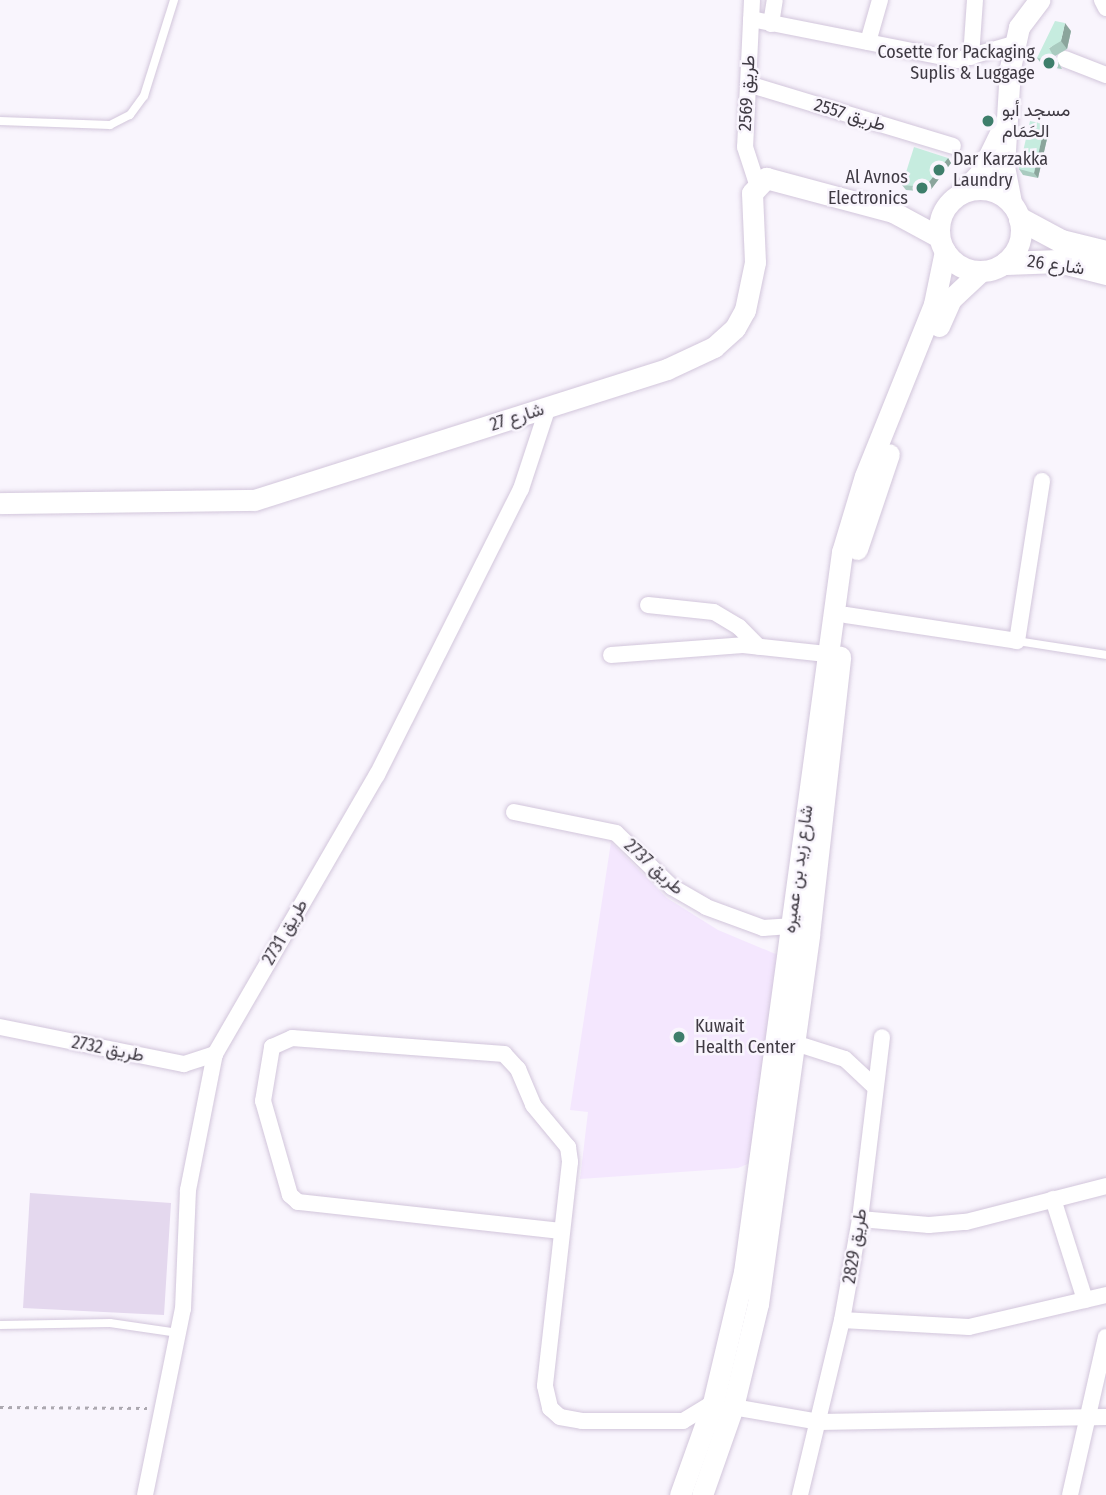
<!DOCTYPE html>
<html>
<head>
<meta charset="utf-8">
<style>
  body { margin:0 }
  #map { position:relative; width:1106px; height:1495px; overflow:hidden; background:#f9f5fd; font-family:"Fira Sans Condensed",Vazirmatn,sans-serif }
  div>[style] { position:absolute }
  [style*='--x'] { left:calc(var(--x)*1px); top:calc(var(--y)*1px); width:calc(var(--w)*1px); rotate:calc(var(--a)*1deg) }
  .built>* { inset:0; background:#f4e7fe }
  .green>* { inset:0; background:#e4d8ee }
  .path>* { height:2.5px; margin-top:-1.25px; transform-origin:0; background:repeating-linear-gradient(90deg,#aca8b0 0 3.5px,transparent 0 8.5px) }
  .roads { filter:drop-shadow(0 0 2px #d2c6db) drop-shadow(0 0 2px #d2c6db) }
  .service>* { height:8px; margin:-4px; padding:0 4px; transform-origin:4px; border-radius:4px; background:#fff }
  .minor>* { height:16px; margin:-8px; padding:0 8px; transform-origin:8px; border-radius:8px; background:#fff }
  .tertiary>* { height:21px; margin:-10.5px; padding:0 10.5px; transform-origin:10.5px; border-radius:10.5px; background:#fff }
  .tertiary>.ring { margin:-10.5px; padding:0; box-sizing:content-box; background:none; border:21px solid #fff; border-radius:50% }
  .secondary>* { height:23px; margin:-11.5px; padding:0 11.5px; transform-origin:11.5px; border-radius:11.5px; background:#fff }
  .wall>* { inset:0; background:#aacbc0 }
  .shaded-wall>* { inset:0; background:#8ba59c }
  .building>* { inset:0; background:#c6ecdf }
  .dots>* { width:19px; height:19px; translate:-50% -50%; box-sizing:border-box; border:4px solid #f9f5fd; border-radius:50% }
  span { translate:-50% -50%; white-space:nowrap; text-align:center; line-height:1.15; -webkit-text-stroke:5px #f9f5fd; paint-order:stroke }
  .poi-label { font-size:18px; color:#3f3a43 }
  .right { translate:-100% -50%; text-align:right }
  .left { translate:0 -50%; text-align:left }
  .street-label { font-size:18px; color:#3f3a43 }
</style>
</head>
<body>
<div id="map">
  <div class="built">
    <i style="clip-path:polygon(611px 842px,667px 898px,718px 930px,778px 955px,750px 1163px,738px 1168px,580px 1179px,588px 1112px,570px 1110px)"></i>
  </div>
  <div class="green">
    <i style="clip-path:polygon(30px 1193px,171px 1203px,164px 1315px,23px 1308px)"></i>
  </div>
  <div class="path">
    <i style="--x:0;--y:1407;--w:147;--a:0.4"></i>
  </div>
  <div class="roads">
    <div class="service">
      <i style="--x:0;--y:121;--w:110;--a:2.1"></i>
      <i style="--x:110;--y:125;--w:22;--a:-27"></i>
      <i style="--x:130;--y:115;--w:24;--a:-54"></i>
      <i style="--x:144;--y:96;--w:101;--a:-72.6"></i>
      <i style="--x:1017;--y:641;--w:90;--a:8.9"></i>
      <i style="--x:0;--y:1325;--w:110;--a:-1"></i>
      <i style="--x:110;--y:1323;--w:69;--a:8.4"></i>
    </div>
    <div class="minor">
      <i style="--x:752;--y:0;--w:147;--a:92.7"></i>
      <i style="--x:745;--y:147;--w:39;--a:72"></i>
      <i style="--x:1102;--y:0;--w:9;--a:63"></i>
      <i style="--x:751;--y:19;--w:211;--a:11.2"></i>
      <i style="--x:958;--y:60;--w:57;--a:-16.2"></i>
      <i style="--x:771;--y:24;--w:24;--a:-81"></i>
      <i style="--x:868;--y:42;--w:44;--a:-74.1"></i>
      <i style="--x:971;--y:57;--w:57;--a:-86"></i>
      <i style="--x:1065;--y:59;--w:44;--a:21.3"></i>
      <i style="--x:748;--y:84;--w:214;--a:16.8"></i>
      <i style="--x:648;--y:605;--w:66;--a:6.1"></i>
      <i style="--x:714;--y:612;--w:29;--a:31"></i>
      <i style="--x:739;--y:627;--w:28;--a:45"></i>
      <i style="--x:846;--y:615;--w:173;--a:8.6"></i>
      <i style="--x:1017;--y:641;--w:162;--a:-81.1"></i>
      <i style="--x:611;--y:655;--w:132;--a:-4.3"></i>
      <i style="--x:743;--y:645;--w:84;--a:6.1"></i>
      <i style="--x:514;--y:812;--w:104;--a:11.6"></i>
      <i style="--x:616;--y:833;--w:78;--a:44"></i>
      <i style="--x:672;--y:887;--w:39;--a:30"></i>
      <i style="--x:706;--y:907;--w:61;--a:20.2"></i>
      <i style="--x:763;--y:928;--w:27;--a:-4"></i>
      <i style="--x:0;--y:1027;--w:188;--a:11.4"></i>
      <i style="--x:184;--y:1064;--w:33;--a:-18"></i>
      <i style="--x:795;--y:1043;--w:52;--a:17.7"></i>
      <i style="--x:845;--y:1059;--w:40;--a:43"></i>
      <i style="--x:1053;--y:1199;--w:106;--a:72.4"></i>
      <i style="--x:860;--y:1219;--w:69;--a:5"></i>
      <i style="--x:929;--y:1225;--w:37;--a:-5"></i>
      <i style="--x:966;--y:1222;--w:145;--a:-14.4"></i>
      <i style="--x:561;--y:1231;--w:265;--a:-173.7"></i>
      <i style="--x:298;--y:1202;--w:11;--a:-139"></i>
      <i style="--x:290;--y:1195;--w:98;--a:-106"></i>
      <i style="--x:263;--y:1101;--w:55;--a:-80.5"></i>
      <i style="--x:272;--y:1047;--w:22;--a:-24"></i>
      <i style="--x:292;--y:1038;--w:213;--a:4.3"></i>
      <i style="--x:504;--y:1054;--w:21;--a:47"></i>
      <i style="--x:518;--y:1069;--w:39;--a:67"></i>
      <i style="--x:533;--y:1105;--w:55;--a:50.2"></i>
      <i style="--x:568;--y:1147;--w:15;--a:82"></i>
      <i style="--x:570;--y:1162;--w:225;--a:96.4"></i>
      <i style="--x:545;--y:1386;--w:23;--a:77"></i>
      <i style="--x:550;--y:1408;--w:13;--a:42"></i>
      <i style="--x:560;--y:1417;--w:22;--a:10"></i>
      <i style="--x:582;--y:1421;--w:101;--a:0"></i>
      <i style="--x:683;--y:1421;--w:35;--a:-31"></i>
      <i style="--x:842;--y:1320;--w:127;--a:3.2"></i>
      <i style="--x:969;--y:1327;--w:141;--a:-13.1"></i>
      <i style="--x:733;--y:1407;--w:87;--a:9.9"></i>
      <i style="--x:819;--y:1422;--w:287;--a:-1"></i>
      <i style="--x:145;--y:1495;--w:190;--a:-78.5"></i>
      <i style="--x:183;--y:1309;--w:119;--a:-87.6"></i>
      <i style="--x:188;--y:1190;--w:139;--a:-78.8"></i>
      <i style="--x:215;--y:1054;--w:323;--a:-59.9"></i>
      <i style="--x:377;--y:775;--w:320;--a:-63.3"></i>
      <i style="--x:521;--y:489;--w:86;--a:-71.8"></i>
      <i style="--x:800;--y:1495;--w:180;--a:-76.5"></i>
      <i style="--x:842;--y:1320;--w:103;--a:-79.9"></i>
      <i style="--x:860;--y:1219;--w:183;--a:-83.1"></i>
      <i style="--x:1070;--y:1495;--w:162;--a:-77.2"></i>
    </div>
    <div class="tertiary">
      <i class="ring" style="left:939px;top:189px;width:61px;height:61px"></i>
      <i style="--x:961;--y:193;--w:29;--a:-46"></i>
      <i style="--x:981;--y:172;--w:46;--a:-64"></i>
      <i style="--x:1011;--y:202;--w:36;--a:-101"></i>
      <i style="--x:1004;--y:167;--w:99;--a:-86.5"></i>
      <i style="--x:1010;--y:68;--w:42;--a:-77.6"></i>
      <i style="--x:1019;--y:27;--w:34;--a:-53"></i>
      <i style="--x:939;--y:326;--w:30;--a:-66"></i>
      <i style="--x:951;--y:299;--w:41;--a:-43"></i>
      <i style="--x:0;--y:503;--w:254;--a:-0.7"></i>
      <i style="--x:254;--y:500;--w:433;--a:-17.6"></i>
      <i style="--x:667;--y:369;--w:52;--a:-25.1"></i>
      <i style="--x:714;--y:347;--w:28;--a:-42"></i>
      <i style="--x:735;--y:328;--w:21;--a:-61"></i>
      <i style="--x:745;--y:310;--w:49;--a:-78.2"></i>
      <i style="--x:755;--y:262;--w:69;--a:-92.5"></i>
      <i style="--x:752;--y:193;--w:21;--a:-47"></i>
      <i style="--x:766;--y:178;--w:131;--a:15"></i>
      <i style="--x:893;--y:212;--w:52;--a:28.5"></i>
      <i style="--x:857;--y:549;--w:100;--a:-71.4"></i>
      <i style="--x:680;--y:1495;--w:98;--a:-70.3"></i>
      <i style="--x:713;--y:1403;--w:135;--a:-76.7"></i>
      <i style="--x:744;--y:1272;--w:727;--a:-82.25"></i>
      <i style="--x:842;--y:552;--w:79;--a:-73.2"></i>
      <i style="--x:865;--y:476;--w:185;--a:-68.1"></i>
      <i style="--x:934;--y:304;--w:54;--a:-78.3"></i>
      <i style="--x:702;--y:1495;--w:93;--a:-70.6"></i>
      <i style="--x:733;--y:1407;--w:106;--a:-76.4"></i>
      <i style="--x:758;--y:1304;--w:373;--a:-82.1"></i>
      <i style="--x:809;--y:935;--w:280;--a:-83.6"></i>
    </div>
    <div class="secondary">
      <i style="--x:1020;--y:219;--w:47;--a:28.2"></i>
      <i style="--x:1061;--y:241;--w:46;--a:13.7"></i>
      <i style="--x:1006;--y:263;--w:53;--a:-2.2"></i>
      <i style="--x:1059;--y:261;--w:49;--a:14.3"></i>
    </div>
  </div>
  <div class="wall">
    <i style="clip-path:polygon(1071px 31px,1067px 49px,1055px 56px,1062px 69px,1043px 66px,1037px 58px)"></i>
    <i style="clip-path:polygon(1049px 130px,1038px 178px,1023px 175px,1019px 169px)"></i>
    <i style="clip-path:polygon(948px 158px,951px 163px,929px 192px,906px 190px,902px 185px)"></i>
  </div>
  <div class="shaded-wall">
    <i style="clip-path:polygon(1065px 23px,1071px 31px,1067px 49px,1061px 41px)"></i>
    <i style="clip-path:polygon(1045px 124px,1049px 130px,1038px 178px,1034px 173px)"></i>
    <i style="clip-path:polygon(948px 158px,951px 163px,929px 192px,925px 187px)"></i>
  </div>
  <div class="building">
    <i style="clip-path:polygon(1055px 21px,1065px 23px,1061px 41px,1049px 48px,1056px 61px,1037px 58px)"></i>
    <i style="clip-path:polygon(1030px 121px,1045px 124px,1034px 173px,1019px 169px)"></i>
    <i style="clip-path:polygon(914px 147px,948px 158px,925px 187px,902px 185px)"></i>
  </div>
  <div class="dots">
    <i style="left:1049px;top:63px;background:#3e7e6b"></i>
    <i style="left:988px;top:121px;background:#3e7e6b"></i>
    <i style="left:939px;top:170px;background:#3e7e6b"></i>
    <i style="left:922px;top:188px;background:#3e7e6b"></i>
    <i style="left:679px;top:1037px;background:#3e7e6b"></i>
  </div>
  <div class="poi-label">
    <span class="right" style="left:1035px;top:63px">Cosette for Packaging<br>Suplis &amp; Luggage</span>
    <span class="left" style="left:1002px;top:121px">مسجد أبو<br>الحَمَام</span>
    <span class="left" style="left:953px;top:170px">Dar Karzakka<br>Laundry</span>
    <span class="right" style="left:908px;top:188px">Al Avnos<br>Electronics</span>
    <span class="left" style="left:695px;top:1037px">Kuwait<br>Health Center</span>
  </div>
  <div class="street-label">
    <span style="left:747px;top:93px;rotate:-87deg">طريق 2569</span>
    <span style="left:850px;top:115px;rotate:17deg">طريق 2557</span>
    <span style="left:1056px;top:265px;rotate:8deg">شارع 26</span>
    <span style="left:517px;top:417px;rotate:-18deg">شارع 27</span>
    <span style="left:654px;top:867px;rotate:42deg">طريق 2737</span>
    <span style="left:798px;top:869px;rotate:-82deg">شارع زيد بن عميره</span>
    <span style="left:285px;top:932px;rotate:-60deg">طريق 2731</span>
    <span style="left:108px;top:1049px;rotate:11deg">طريق 2732</span>
    <span style="left:855px;top:1246px;rotate:-81deg">طريق 2829</span>
  </div>
</div>
</body>
</html>
